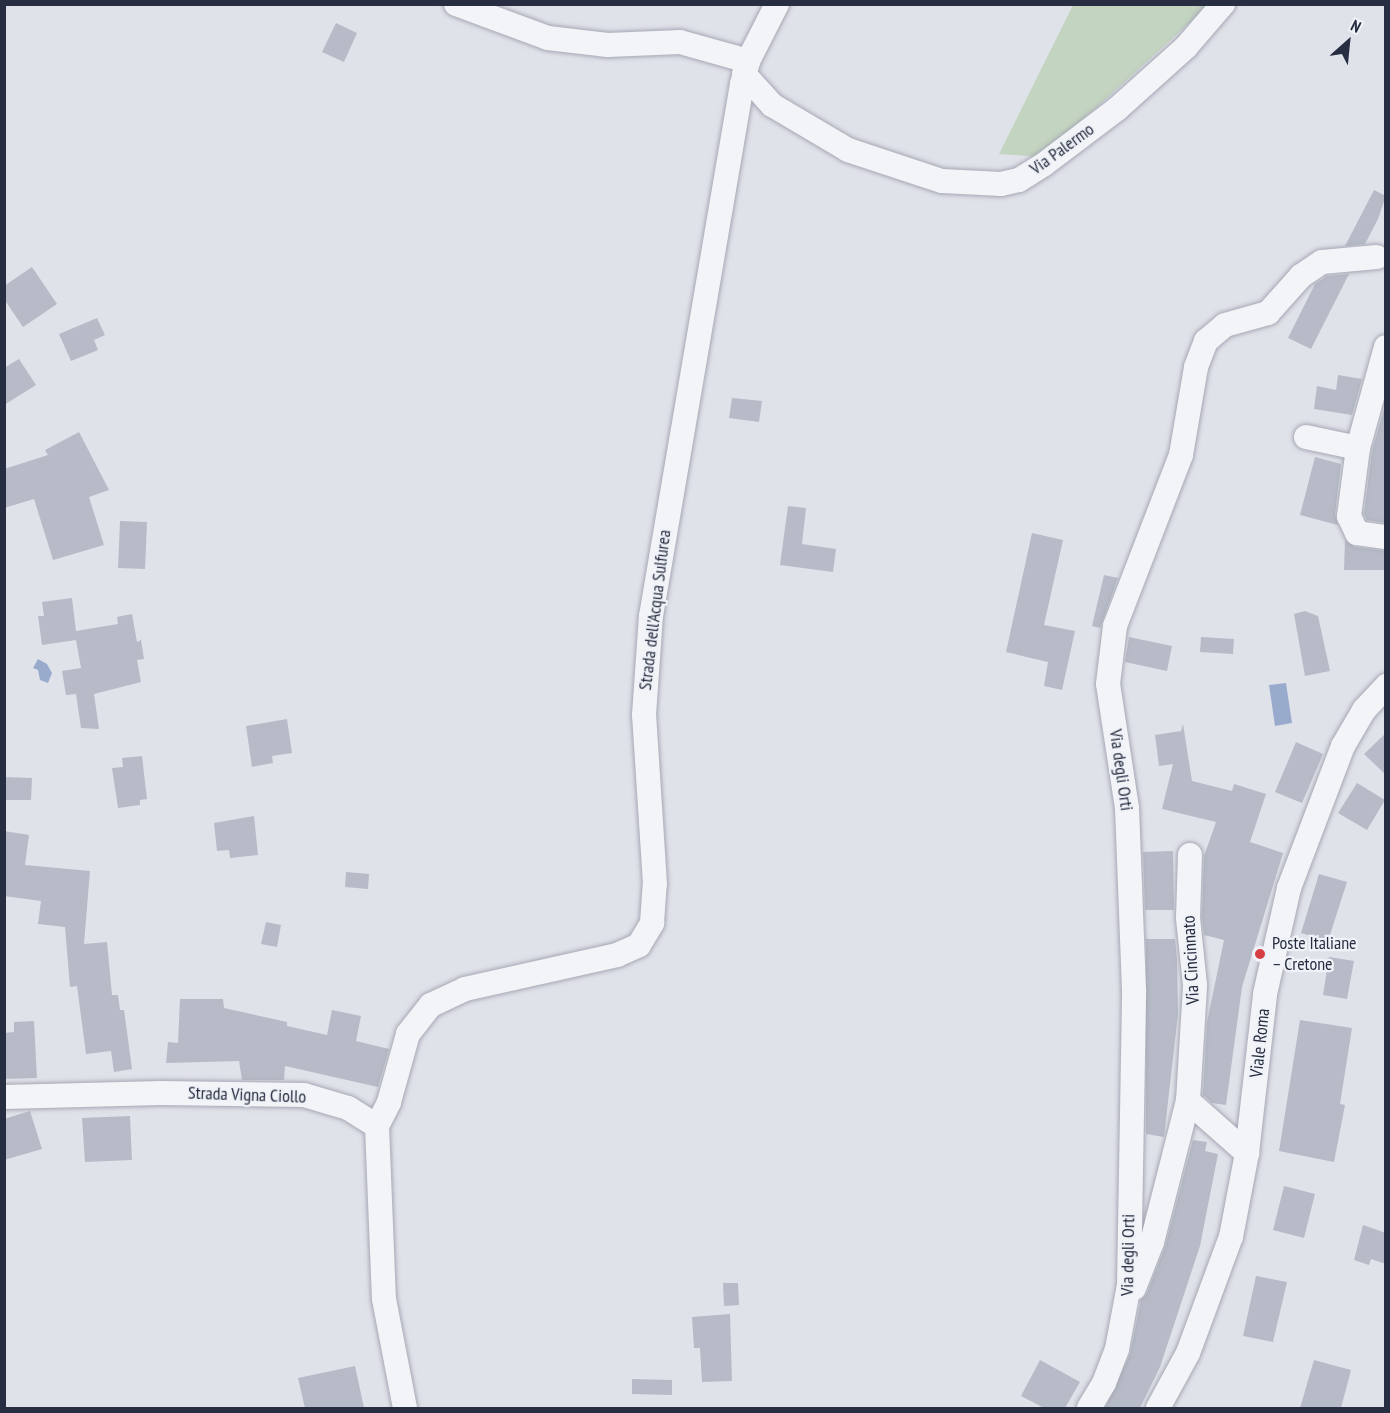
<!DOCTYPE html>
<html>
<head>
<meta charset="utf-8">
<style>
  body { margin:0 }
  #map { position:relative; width:1390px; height:1413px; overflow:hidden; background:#e0e2ea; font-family:"PT Sans Narrow",sans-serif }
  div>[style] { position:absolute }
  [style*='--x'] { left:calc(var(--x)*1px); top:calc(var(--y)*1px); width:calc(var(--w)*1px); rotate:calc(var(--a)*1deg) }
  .green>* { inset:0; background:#c3d4c0 }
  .water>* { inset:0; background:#99abcc }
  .building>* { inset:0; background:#b7bbc7 }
  .roads { filter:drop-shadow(0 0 2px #a5a8b4) drop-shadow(0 0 2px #a5a8b4) }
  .minor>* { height:24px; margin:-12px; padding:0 12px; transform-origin:12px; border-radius:12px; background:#f3f4f8 }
  .dots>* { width:16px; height:16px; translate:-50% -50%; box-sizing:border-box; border:3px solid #eff2f7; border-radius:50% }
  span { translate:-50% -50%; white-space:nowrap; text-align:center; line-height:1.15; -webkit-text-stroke:4.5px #eff2f7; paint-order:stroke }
  .street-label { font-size:18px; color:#282e42 }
  .poi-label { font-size:18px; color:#282e42 }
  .left { translate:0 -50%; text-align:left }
  .frame { position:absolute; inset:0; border:6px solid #282e42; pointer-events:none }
  .north { position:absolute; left:1318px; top:12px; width:60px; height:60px; -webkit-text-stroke:4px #eff2f7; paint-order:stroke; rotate:27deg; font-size:16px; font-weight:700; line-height:24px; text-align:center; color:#282e42 }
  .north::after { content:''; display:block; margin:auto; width:21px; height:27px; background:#282e42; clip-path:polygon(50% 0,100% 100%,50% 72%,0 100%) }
</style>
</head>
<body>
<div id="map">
  <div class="green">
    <i style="clip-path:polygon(1073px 5px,1209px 5px,1042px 157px,999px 154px)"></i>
  </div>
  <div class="water">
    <i style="clip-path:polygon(38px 659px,47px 664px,52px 673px,48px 683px,40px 680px,38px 670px,33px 668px)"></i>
    <i style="clip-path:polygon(1286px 683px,1292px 723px,1275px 726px,1269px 685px)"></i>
  </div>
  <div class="building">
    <i style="clip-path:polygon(336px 23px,357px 33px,344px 62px,322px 52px)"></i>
    <i style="clip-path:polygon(1374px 190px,1386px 196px,1378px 219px,1365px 244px,1345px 246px)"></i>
    <i style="clip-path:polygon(32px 267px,57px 304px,23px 327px,4px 299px,4px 286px)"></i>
    <i style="clip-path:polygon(1349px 274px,1311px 349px,1288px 338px,1315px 284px,1327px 276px)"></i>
    <i style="clip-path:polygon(97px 318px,105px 335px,94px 340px,98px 350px,71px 361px,59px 334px)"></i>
    <i style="clip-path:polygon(19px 359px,36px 385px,4px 405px,4px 368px)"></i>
    <i style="clip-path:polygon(1338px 375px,1362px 379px,1352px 415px,1314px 409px,1317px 386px,1336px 390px)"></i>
    <i style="clip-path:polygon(732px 398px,762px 401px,759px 422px,729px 418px)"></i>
    <i style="clip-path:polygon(1386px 402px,1386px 523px,1367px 520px,1364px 514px,1372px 451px)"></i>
    <i style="clip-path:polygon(79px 432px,109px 490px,89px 497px,104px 545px,53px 560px,34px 499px,4px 508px,4px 469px,48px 455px,45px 450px)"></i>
    <i style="clip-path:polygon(1315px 457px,1341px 464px,1335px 514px,1338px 525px,1300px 515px)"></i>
    <i style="clip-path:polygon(788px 506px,806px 508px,802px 544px,836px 549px,833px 572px,780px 565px)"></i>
    <i style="clip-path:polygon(120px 521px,147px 522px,145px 569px,118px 568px)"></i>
    <i style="clip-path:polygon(1032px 533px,1063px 540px,1044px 625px,1075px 631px,1062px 690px,1044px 686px,1048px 662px,1006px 652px)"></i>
    <i style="clip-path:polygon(1345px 540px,1355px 547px,1386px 551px,1386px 570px,1344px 570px)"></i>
    <i style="clip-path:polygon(1104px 575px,1118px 578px,1100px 628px,1092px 626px)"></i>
    <i style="clip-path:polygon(72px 598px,76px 631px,118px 624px,117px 617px,132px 614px,137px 642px,141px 640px,144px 659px,137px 660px,141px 682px,94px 694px,99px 729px,81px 728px,76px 694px,66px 695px,62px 671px,81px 668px,76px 640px,42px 645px,38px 616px,44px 616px,42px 602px)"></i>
    <i style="clip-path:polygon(1305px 611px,1318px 616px,1330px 671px,1305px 676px,1294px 614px)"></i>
    <i style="clip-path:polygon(1129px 637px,1172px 646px,1167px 671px,1125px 662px)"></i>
    <i style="clip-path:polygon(1201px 637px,1234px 639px,1233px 654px,1200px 652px)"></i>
    <i style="clip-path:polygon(287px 719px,292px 753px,272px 756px,273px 763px,252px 767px,246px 726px)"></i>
    <i style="clip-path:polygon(1183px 724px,1192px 781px,1232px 791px,1234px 784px,1266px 794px,1250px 842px,1283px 853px,1242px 987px,1226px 1105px,1212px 1103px,1203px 1095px,1207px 1022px,1224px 940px,1204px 935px,1202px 917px,1204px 856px,1216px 822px,1162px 809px,1173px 764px,1159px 766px,1155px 735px,1181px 731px)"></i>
    <i style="clip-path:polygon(1386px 733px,1386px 775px,1364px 754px)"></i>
    <i style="clip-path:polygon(1296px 742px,1323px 754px,1302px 803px,1275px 792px)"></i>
    <i style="clip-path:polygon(142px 756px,147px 799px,140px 800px,140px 805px,118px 808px,112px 768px,123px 767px,122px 758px)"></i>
    <i style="clip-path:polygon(4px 777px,32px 778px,31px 800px,4px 800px)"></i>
    <i style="clip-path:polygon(1357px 783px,1385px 800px,1367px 830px,1338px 813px)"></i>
    <i style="clip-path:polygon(254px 816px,258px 855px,230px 858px,229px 850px,217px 851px,214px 823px)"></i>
    <i style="clip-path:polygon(4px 831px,29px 835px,25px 865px,90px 871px,84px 944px,107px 942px,112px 995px,118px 995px,120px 1010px,124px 1010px,132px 1069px,114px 1072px,111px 1051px,86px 1054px,77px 986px,70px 987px,65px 927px,38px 924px,41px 901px,4px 896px)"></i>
    <i style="clip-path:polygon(1173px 851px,1174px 910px,1145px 910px,1143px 852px)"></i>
    <i style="clip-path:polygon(346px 872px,369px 874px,368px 889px,345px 887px)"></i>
    <i style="clip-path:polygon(1319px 874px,1347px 882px,1328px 941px,1301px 933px)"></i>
    <i style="clip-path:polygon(266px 922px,281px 925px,277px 947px,261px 944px)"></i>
    <i style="clip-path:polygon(1146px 939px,1175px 939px,1177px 959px,1178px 1014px,1164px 1137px,1146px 1134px)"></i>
    <i style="clip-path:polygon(1329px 957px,1354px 961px,1347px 999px,1323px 995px)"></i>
    <i style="clip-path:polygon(180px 999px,223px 999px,224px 1008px,287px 1022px,287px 1026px,327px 1035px,332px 1010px,361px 1016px,356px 1041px,389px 1049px,378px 1087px,285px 1066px,284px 1080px,242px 1080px,239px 1061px,166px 1063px,168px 1042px,178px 1043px)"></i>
    <i style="clip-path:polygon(1300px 1020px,1352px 1028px,1340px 1104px,1345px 1105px,1334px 1162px,1279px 1151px)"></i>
    <i style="clip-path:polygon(34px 1021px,37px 1078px,4px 1079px,4px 1033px,14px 1032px,14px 1022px)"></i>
    <i style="clip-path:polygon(30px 1111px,42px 1149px,4px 1160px,4px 1119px)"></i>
    <i style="clip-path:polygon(130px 1116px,132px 1160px,85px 1162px,82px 1118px)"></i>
    <i style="clip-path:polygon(1193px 1140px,1207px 1142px,1205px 1151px,1218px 1154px,1200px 1246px,1160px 1367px,1140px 1408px,1105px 1408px,1130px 1354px,1141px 1300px,1147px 1293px,1165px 1247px)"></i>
    <i style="clip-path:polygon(1284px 1186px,1315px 1194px,1304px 1238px,1273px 1230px)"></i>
    <i style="clip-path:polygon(1363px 1225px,1386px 1233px,1386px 1264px,1371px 1259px,1369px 1265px,1354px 1260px)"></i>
    <i style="clip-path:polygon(1256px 1276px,1287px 1282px,1273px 1342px,1243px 1336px)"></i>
    <i style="clip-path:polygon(723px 1283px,738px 1283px,739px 1305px,724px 1306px)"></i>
    <i style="clip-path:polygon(730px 1314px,732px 1381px,702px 1382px,700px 1348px,694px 1348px,692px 1317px)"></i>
    <i style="clip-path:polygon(1040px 1360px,1080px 1382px,1065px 1408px,1044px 1408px,1021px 1396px)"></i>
    <i style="clip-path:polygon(1314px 1360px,1351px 1370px,1341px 1408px,1300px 1408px)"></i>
    <i style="clip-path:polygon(355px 1366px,364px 1408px,305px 1408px,298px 1378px)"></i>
    <i style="clip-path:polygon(632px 1379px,672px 1380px,672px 1395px,632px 1394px)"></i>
  </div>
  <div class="roads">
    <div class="minor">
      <i style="--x:456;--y:4;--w:98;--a:20.3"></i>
      <i style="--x:548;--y:38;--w:60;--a:6.7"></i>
      <i style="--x:608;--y:45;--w:72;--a:-2.4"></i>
      <i style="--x:680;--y:42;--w:71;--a:15.6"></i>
      <i style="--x:744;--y:74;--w:42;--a:47.9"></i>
      <i style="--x:772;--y:105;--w:88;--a:30.6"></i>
      <i style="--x:848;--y:150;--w:99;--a:18.3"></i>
      <i style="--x:942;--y:181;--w:59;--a:2.9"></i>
      <i style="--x:1001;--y:184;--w:18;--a:-13"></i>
      <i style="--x:1019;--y:180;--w:28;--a:-32"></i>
      <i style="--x:1043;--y:165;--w:93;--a:-37.1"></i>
      <i style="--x:1117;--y:109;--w:93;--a:-41.9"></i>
      <i style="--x:1186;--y:47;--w:57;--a:-49.3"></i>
      <i style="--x:1386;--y:347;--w:105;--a:105.5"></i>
      <i style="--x:1358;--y:448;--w:69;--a:97.5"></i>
      <i style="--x:1349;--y:516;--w:19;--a:65"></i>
      <i style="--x:1357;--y:533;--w:29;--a:8"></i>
      <i style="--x:1306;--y:437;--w:53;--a:11.9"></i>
      <i style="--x:4;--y:1097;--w:157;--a:-1.5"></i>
      <i style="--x:161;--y:1093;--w:143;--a:0.8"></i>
      <i style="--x:304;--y:1095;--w:46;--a:16.5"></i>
      <i style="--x:348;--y:1108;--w:34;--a:32"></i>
      <i style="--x:377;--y:1126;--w:173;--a:87.7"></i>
      <i style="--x:384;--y:1299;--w:111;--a:79.1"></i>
      <i style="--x:1188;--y:1101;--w:79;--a:41.4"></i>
      <i style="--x:377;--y:1126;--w:27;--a:-63"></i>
      <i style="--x:389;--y:1102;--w:71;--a:-74.4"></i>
      <i style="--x:408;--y:1034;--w:37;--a:-52"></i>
      <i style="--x:431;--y:1005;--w:38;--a:-25"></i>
      <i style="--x:465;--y:989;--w:156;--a:-12.6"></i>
      <i style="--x:617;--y:955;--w:24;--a:-24"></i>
      <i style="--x:639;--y:945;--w:26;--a:-59"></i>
      <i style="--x:652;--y:923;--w:39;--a:-86"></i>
      <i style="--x:655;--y:884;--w:169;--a:-93.7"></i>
      <i style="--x:644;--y:715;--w:99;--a:-86"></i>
      <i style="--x:651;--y:616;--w:540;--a:-80.29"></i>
      <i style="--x:742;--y:84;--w:24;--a:-75"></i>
      <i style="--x:748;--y:61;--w:64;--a:-63"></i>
      <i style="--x:1134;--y:1288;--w:49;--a:-68.6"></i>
      <i style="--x:1152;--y:1242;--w:146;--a:-75.7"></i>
      <i style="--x:1188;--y:1101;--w:116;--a:-86.5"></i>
      <i style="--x:1195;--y:985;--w:67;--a:-96"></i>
      <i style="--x:1188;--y:918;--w:63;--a:-88.2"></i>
      <i style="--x:1089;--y:1408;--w:29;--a:-59"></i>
      <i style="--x:1104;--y:1383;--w:36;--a:-69"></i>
      <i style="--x:1117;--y:1349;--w:65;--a:-79.4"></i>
      <i style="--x:1129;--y:1285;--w:295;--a:-89"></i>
      <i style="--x:1134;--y:990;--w:182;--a:-92.2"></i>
      <i style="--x:1127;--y:808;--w:125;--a:-98.7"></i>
      <i style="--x:1108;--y:684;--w:58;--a:-83.1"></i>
      <i style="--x:1115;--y:626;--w:183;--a:-68.9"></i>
      <i style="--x:1181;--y:455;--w:89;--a:-80.3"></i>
      <i style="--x:1196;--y:367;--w:28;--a:-69"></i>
      <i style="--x:1206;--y:341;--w:25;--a:-40"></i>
      <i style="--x:1225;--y:325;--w:45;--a:-15.6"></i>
      <i style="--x:1268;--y:313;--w:50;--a:-48.3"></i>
      <i style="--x:1301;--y:276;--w:25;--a:-34"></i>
      <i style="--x:1322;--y:262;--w:55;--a:-5.2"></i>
      <i style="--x:1158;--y:1408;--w:63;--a:-61.4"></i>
      <i style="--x:1188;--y:1353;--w:124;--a:-69.7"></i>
      <i style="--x:1231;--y:1237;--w:86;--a:-79.2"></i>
      <i style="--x:1247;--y:1153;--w:160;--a:-83.5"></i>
      <i style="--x:1265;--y:994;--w:109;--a:-77.2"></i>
      <i style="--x:1289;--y:888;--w:152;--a:-69.2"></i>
      <i style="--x:1343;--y:746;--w:42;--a:-59.7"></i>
      <i style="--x:1364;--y:710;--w:33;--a:-47"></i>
    </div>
  </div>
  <div class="dots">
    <i style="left:1260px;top:954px;background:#d53e42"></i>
  </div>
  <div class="street-label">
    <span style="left:1062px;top:149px;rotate:-36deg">Via Palermo</span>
    <span style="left:655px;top:610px;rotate:-83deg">Strada dell'Acqua Sulfurea</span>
    <span style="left:1121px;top:770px;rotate:82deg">Via degli Orti</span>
    <span style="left:1191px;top:960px;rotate:-93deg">Via Cincinnato</span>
    <span style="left:1260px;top:1043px;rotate:-84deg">Viale Roma</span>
    <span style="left:247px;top:1095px;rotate:2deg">Strada Vigna Ciollo</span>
    <span style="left:1128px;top:1255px;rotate:-89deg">Via degli Orti</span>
  </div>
  <div class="poi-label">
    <span class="left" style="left:1272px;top:954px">Poste Italiane<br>– Cretone</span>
  </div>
  <div class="frame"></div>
  <div class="north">N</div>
</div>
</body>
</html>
